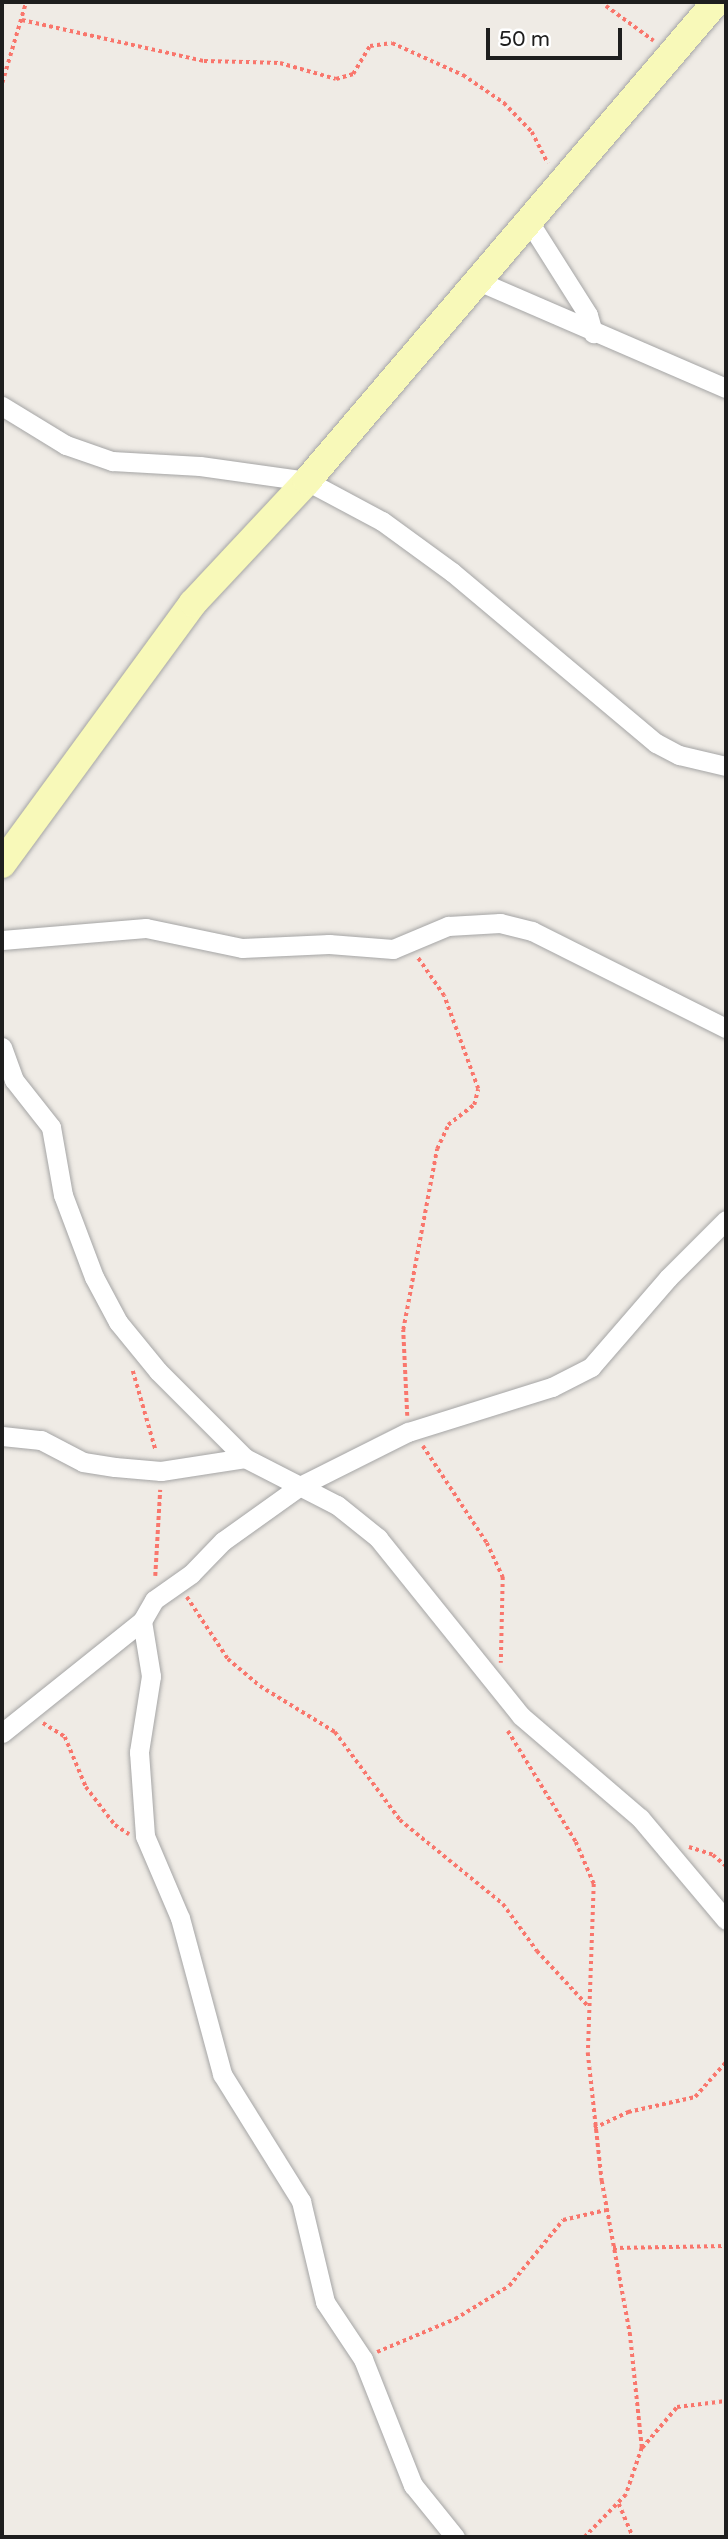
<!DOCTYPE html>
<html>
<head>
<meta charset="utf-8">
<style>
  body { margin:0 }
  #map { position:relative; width:728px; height:2539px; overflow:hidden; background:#efebe5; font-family:"Varela Round",sans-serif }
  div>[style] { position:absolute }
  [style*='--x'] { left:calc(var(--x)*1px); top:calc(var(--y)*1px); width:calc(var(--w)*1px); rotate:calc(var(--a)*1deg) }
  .path>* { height:3.5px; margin-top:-1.75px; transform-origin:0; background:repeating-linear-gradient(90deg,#f9766c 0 3.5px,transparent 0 7px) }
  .roads { filter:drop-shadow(0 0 2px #a5a5a5) drop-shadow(0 0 2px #a5a5a5) }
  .street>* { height:19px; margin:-9.5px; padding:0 9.5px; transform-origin:9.5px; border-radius:9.5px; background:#fff }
  .secondary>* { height:28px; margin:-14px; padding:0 14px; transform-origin:14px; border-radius:14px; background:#f8f9b9 }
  span { translate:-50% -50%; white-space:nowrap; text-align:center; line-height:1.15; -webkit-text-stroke:7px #fff; paint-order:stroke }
  .frame { position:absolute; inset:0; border:4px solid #1e1e1e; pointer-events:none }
  .scale { position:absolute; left:486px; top:28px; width:136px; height:32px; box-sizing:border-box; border:4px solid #1e1e1e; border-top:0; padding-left:9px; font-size:21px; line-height:24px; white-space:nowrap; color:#1e1e1e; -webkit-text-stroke:5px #fff; paint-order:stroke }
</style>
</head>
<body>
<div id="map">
  <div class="path">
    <i style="--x:606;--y:6;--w:59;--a:36.1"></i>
    <i style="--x:22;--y:20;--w:187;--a:12.7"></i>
    <i style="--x:204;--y:61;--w:76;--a:1.5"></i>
    <i style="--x:280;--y:63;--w:58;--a:15.9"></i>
    <i style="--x:336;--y:79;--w:18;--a:-16"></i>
    <i style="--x:353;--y:74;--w:33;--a:-59"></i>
    <i style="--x:370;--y:46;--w:22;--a:-8"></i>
    <i style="--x:392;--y:43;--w:78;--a:24.3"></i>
    <i style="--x:463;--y:75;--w:50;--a:34.3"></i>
    <i style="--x:504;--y:103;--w:40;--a:46"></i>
    <i style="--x:532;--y:132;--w:35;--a:63"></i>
    <i style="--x:2;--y:83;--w:84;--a:-73.5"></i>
    <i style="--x:133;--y:1371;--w:83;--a:74"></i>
    <i style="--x:407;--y:1416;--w:86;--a:-92.7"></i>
    <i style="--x:403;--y:1330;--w:184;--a:-79.4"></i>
    <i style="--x:437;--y:1149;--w:26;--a:-65"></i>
    <i style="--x:448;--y:1125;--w:33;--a:-38"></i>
    <i style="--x:474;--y:1105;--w:16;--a:-76"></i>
    <i style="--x:478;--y:1089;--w:99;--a:-110.1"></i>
    <i style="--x:444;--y:996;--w:47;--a:-124.7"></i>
    <i style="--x:423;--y:1446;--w:116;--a:56.6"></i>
    <i style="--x:487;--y:1543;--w:38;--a:65"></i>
    <i style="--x:503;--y:1577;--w:86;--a:91.3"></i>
    <i style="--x:155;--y:1576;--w:86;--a:-86.7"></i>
    <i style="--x:187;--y:1597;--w:74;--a:56.5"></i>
    <i style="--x:228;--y:1659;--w:42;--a:40.2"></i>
    <i style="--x:260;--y:1686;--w:88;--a:31.5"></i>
    <i style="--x:335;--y:1732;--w:109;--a:53.5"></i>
    <i style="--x:400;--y:1820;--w:133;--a:39.2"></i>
    <i style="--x:503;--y:1904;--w:58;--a:54.1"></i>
    <i style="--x:537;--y:1951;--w:74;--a:47.2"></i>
    <i style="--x:43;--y:1723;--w:26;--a:32"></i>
    <i style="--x:65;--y:1737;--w:54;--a:67.2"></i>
    <i style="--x:86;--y:1787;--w:48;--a:52.7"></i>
    <i style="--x:115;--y:1825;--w:17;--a:33"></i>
    <i style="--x:508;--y:1731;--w:130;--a:58.5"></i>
    <i style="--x:576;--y:1842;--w:46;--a:66.8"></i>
    <i style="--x:594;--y:1884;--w:169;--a:92"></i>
    <i style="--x:588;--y:2053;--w:129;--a:83.8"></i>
    <i style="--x:602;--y:2181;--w:155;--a:79.6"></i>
    <i style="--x:630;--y:2333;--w:116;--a:84"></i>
    <i style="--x:642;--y:2448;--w:50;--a:108.8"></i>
    <i style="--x:626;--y:2495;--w:59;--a:134.3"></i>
    <i style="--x:689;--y:1847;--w:25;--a:18"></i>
    <i style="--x:713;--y:1855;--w:17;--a:40"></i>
    <i style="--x:594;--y:2128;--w:38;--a:-25"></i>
    <i style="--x:628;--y:2112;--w:69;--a:-12.6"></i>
    <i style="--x:695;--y:2097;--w:47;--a:-48.5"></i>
    <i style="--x:613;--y:2248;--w:113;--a:-1"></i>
    <i style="--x:377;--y:2352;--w:85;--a:-22.9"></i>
    <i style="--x:455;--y:2319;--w:63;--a:-31.4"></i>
    <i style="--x:509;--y:2286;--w:85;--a:-50.7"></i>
    <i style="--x:563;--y:2220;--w:44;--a:-13.1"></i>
    <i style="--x:642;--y:2448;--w:54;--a:-49.5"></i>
    <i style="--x:677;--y:2407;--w:49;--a:-7"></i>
    <i style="--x:619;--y:2504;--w:36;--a:67"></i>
  </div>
  <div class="roads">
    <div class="street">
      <i style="--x:528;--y:220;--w:112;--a:57.7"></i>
      <i style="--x:588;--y:315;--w:19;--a:74"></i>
      <i style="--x:476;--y:280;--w:272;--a:23.4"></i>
      <i style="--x:2;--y:406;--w:75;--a:31.4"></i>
      <i style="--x:66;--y:445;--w:49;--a:19.2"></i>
      <i style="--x:112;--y:461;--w:88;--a:3.3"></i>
      <i style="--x:200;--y:466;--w:108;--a:8"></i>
      <i style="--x:307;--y:481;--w:85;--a:28.1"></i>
      <i style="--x:382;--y:521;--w:87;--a:36.1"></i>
      <i style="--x:452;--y:572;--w:266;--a:40"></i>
      <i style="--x:656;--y:743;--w:26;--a:28"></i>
      <i style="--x:679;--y:755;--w:48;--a:13.2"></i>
      <i style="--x:2;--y:940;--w:144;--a:-4.8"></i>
      <i style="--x:146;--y:928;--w:98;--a:11.8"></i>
      <i style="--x:242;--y:948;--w:87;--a:-2.6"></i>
      <i style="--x:329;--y:944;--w:64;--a:4.5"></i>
      <i style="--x:393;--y:949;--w:60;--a:-22.7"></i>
      <i style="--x:448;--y:926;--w:52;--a:-3.3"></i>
      <i style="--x:500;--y:923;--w:33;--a:14"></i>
      <i style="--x:532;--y:931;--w:217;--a:26.6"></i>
      <i style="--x:2;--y:1047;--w:35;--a:70"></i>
      <i style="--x:14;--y:1080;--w:60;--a:51.8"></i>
      <i style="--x:51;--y:1127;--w:69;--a:80"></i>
      <i style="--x:63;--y:1195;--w:88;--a:69.3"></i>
      <i style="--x:94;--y:1277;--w:51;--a:61.9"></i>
      <i style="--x:118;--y:1322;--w:63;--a:50.8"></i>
      <i style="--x:158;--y:1371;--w:123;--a:45"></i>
      <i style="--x:245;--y:1458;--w:103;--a:27.1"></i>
      <i style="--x:337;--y:1505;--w:53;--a:38.8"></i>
      <i style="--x:378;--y:1538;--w:228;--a:51.2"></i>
      <i style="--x:521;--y:1716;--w:157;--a:40.6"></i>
      <i style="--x:640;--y:1818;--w:133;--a:49.9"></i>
      <i style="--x:2;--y:1436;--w:39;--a:6"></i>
      <i style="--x:41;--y:1440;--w:47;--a:27.6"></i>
      <i style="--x:83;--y:1462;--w:32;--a:9"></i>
      <i style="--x:115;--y:1467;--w:46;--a:5"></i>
      <i style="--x:161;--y:1471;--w:85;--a:-8.8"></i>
      <i style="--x:142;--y:1621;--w:56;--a:80.7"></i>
      <i style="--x:151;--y:1676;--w:77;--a:99"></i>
      <i style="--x:139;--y:1752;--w:84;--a:85.9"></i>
      <i style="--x:145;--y:1836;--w:89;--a:66.9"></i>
      <i style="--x:180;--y:1918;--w:162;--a:74.9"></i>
      <i style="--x:222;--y:2074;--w:150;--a:58.1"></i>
      <i style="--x:301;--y:2201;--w:104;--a:76.6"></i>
      <i style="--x:325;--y:2302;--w:69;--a:56.3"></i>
      <i style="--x:363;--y:2359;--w:136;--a:68.4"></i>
      <i style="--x:413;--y:2485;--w:67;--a:51.1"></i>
      <i style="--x:2;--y:1733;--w:179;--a:-38.7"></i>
      <i style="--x:142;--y:1621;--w:24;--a:-60"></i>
      <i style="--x:154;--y:1600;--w:45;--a:-35.1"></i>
      <i style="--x:191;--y:1574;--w:46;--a:-45.9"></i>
      <i style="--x:223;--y:1541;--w:95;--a:-35.5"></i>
      <i style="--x:300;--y:1486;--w:121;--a:-26.6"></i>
      <i style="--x:408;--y:1432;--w:151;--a:-17.4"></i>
      <i style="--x:552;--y:1387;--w:44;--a:-27.1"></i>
      <i style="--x:591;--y:1367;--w:118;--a:-49.1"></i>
      <i style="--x:668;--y:1278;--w:82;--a:-45"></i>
    </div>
    <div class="secondary">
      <i style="--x:2;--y:864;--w:323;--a:-53.8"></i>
      <i style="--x:193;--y:603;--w:167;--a:-46.9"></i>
      <i style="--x:307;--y:481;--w:630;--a:-49.51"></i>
    </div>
  </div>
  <div class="frame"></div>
  <div class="scale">50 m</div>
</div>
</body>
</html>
